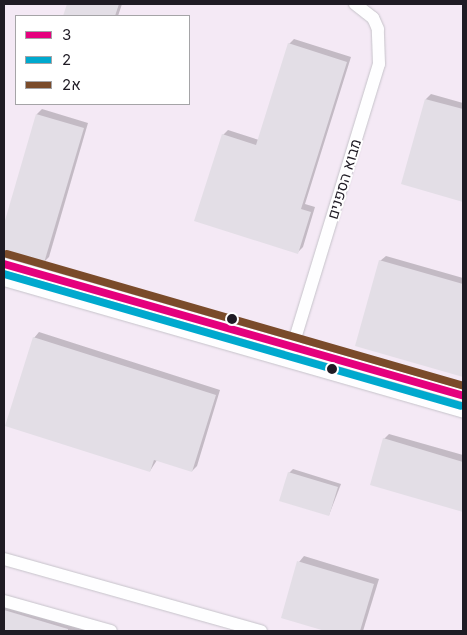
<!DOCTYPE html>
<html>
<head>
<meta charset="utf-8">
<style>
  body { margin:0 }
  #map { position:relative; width:467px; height:635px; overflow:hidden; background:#f9f6fc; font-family:Inter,Heebo,sans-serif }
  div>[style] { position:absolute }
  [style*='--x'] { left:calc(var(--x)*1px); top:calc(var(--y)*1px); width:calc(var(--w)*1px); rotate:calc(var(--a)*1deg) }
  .industrial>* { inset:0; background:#f4e9f5 }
  .shadow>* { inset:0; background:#0003 }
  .building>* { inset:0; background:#e3dee6 }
  .roads { filter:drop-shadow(0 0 1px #c6c3ca) drop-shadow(0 0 1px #c6c3ca) }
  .minor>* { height:12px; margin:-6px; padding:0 6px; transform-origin:6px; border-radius:6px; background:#fefeff }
  .bus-1>* { height:8px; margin:-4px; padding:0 4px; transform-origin:4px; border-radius:4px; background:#e5007d }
  .bus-2>* { height:8px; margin:-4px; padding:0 4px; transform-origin:4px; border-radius:4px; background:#00a9ce }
  .bus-3>* { height:8px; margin:-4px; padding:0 4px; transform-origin:4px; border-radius:4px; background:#7a4b2a }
  .dots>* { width:14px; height:14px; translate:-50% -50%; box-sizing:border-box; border:2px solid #fff; border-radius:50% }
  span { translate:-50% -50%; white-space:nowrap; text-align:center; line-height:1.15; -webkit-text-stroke:4px #fff; paint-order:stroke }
  .street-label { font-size:15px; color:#1f1b24 }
  .frame { position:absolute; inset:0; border:5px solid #1f1b24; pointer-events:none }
  .legend { position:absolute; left:15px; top:15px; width:175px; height:90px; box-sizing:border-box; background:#fff; border:1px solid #a5a4a7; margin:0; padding:6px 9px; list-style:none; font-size:15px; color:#1f1b24 }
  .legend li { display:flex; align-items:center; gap:10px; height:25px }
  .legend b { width:25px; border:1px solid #a5a4a7 }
</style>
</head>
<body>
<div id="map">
  <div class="industrial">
    <i style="clip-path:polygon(evenodd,4px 4px,463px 4px,463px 631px,4px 631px,4px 4px,16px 16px,189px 16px,189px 104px,16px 104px,16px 16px)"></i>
  </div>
  <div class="shadow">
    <i style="clip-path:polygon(68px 4px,122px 4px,118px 16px,64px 16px)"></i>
    <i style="clip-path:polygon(294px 39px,351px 57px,305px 204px,315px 207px,303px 247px,298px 252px,223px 135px,228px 130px,259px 140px,289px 44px)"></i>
    <i style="clip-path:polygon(431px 94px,463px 103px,463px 200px,403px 183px,426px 99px)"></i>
    <i style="clip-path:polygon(42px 109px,88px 123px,49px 257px,44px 262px,4px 250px,4px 229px,37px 114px)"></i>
    <i style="clip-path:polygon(386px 256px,463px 278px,463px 375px,357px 345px,380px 261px)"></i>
    <i style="clip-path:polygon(39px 332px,220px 390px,197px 466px,192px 471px,157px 460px,150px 471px,34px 338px)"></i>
    <i style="clip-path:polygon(389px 434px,463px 455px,463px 510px,371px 484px,384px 439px)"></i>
    <i style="clip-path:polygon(293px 469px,341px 484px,329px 515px,289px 473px)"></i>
    <i style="clip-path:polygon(304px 556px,379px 579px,363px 631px,330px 631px,282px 617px,299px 562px)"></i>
    <i style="clip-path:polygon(4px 604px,99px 631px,4px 631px)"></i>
  </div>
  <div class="building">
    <i style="clip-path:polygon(67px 4px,119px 4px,115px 16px,63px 16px)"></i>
    <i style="clip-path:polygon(288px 43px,347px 62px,301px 209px,311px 212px,298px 254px,194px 221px,222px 134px,256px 145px)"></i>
    <i style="clip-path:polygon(425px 99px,463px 109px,463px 202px,401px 184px)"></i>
    <i style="clip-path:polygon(36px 114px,84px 128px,44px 263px,4px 251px,4px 224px)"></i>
    <i style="clip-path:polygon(379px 260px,463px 284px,463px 377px,355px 346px)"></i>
    <i style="clip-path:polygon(33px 337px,216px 395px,192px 472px,154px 460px,150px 472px,5px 426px)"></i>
    <i style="clip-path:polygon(383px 438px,463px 462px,463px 512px,370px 485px)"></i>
    <i style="clip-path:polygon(288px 472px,338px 487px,329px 516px,279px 501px)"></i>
    <i style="clip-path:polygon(297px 561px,374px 584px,360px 631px,325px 631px,281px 618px)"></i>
    <i style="clip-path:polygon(4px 610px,68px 629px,68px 631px,4px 631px)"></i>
  </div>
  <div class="roads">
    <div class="minor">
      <i style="--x:4;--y:264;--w:478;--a:16"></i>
      <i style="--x:4;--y:280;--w:478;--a:16"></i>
      <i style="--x:290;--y:355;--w:304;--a:-73"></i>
      <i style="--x:379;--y:64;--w:35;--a:-92"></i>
      <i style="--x:378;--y:29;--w:12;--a:-114"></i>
      <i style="--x:373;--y:18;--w:23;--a:-142"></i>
      <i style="--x:4;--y:559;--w:267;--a:15.7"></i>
      <i style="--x:4;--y:601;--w:111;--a:15.7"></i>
    </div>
  </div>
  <div class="bus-1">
    <i style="--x:4;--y:264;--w:478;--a:16"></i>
  </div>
  <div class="bus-2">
    <i style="--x:4;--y:274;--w:475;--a:16.1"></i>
  </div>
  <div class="bus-3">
    <i style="--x:7;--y:254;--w:475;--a:16.1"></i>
  </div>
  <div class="dots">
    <i style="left:232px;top:319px;background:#1f1b24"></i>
    <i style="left:332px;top:369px;background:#1f1b24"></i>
  </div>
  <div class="street-label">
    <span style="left:344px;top:179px;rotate:-73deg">מבוא הספנים</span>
  </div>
  <div class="frame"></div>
  <ul class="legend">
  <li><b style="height:6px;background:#e5007d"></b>3</li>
  <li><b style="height:6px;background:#00a9ce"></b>2</li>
  <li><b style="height:6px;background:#7a4b2a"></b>2א</li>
  </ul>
</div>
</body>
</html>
